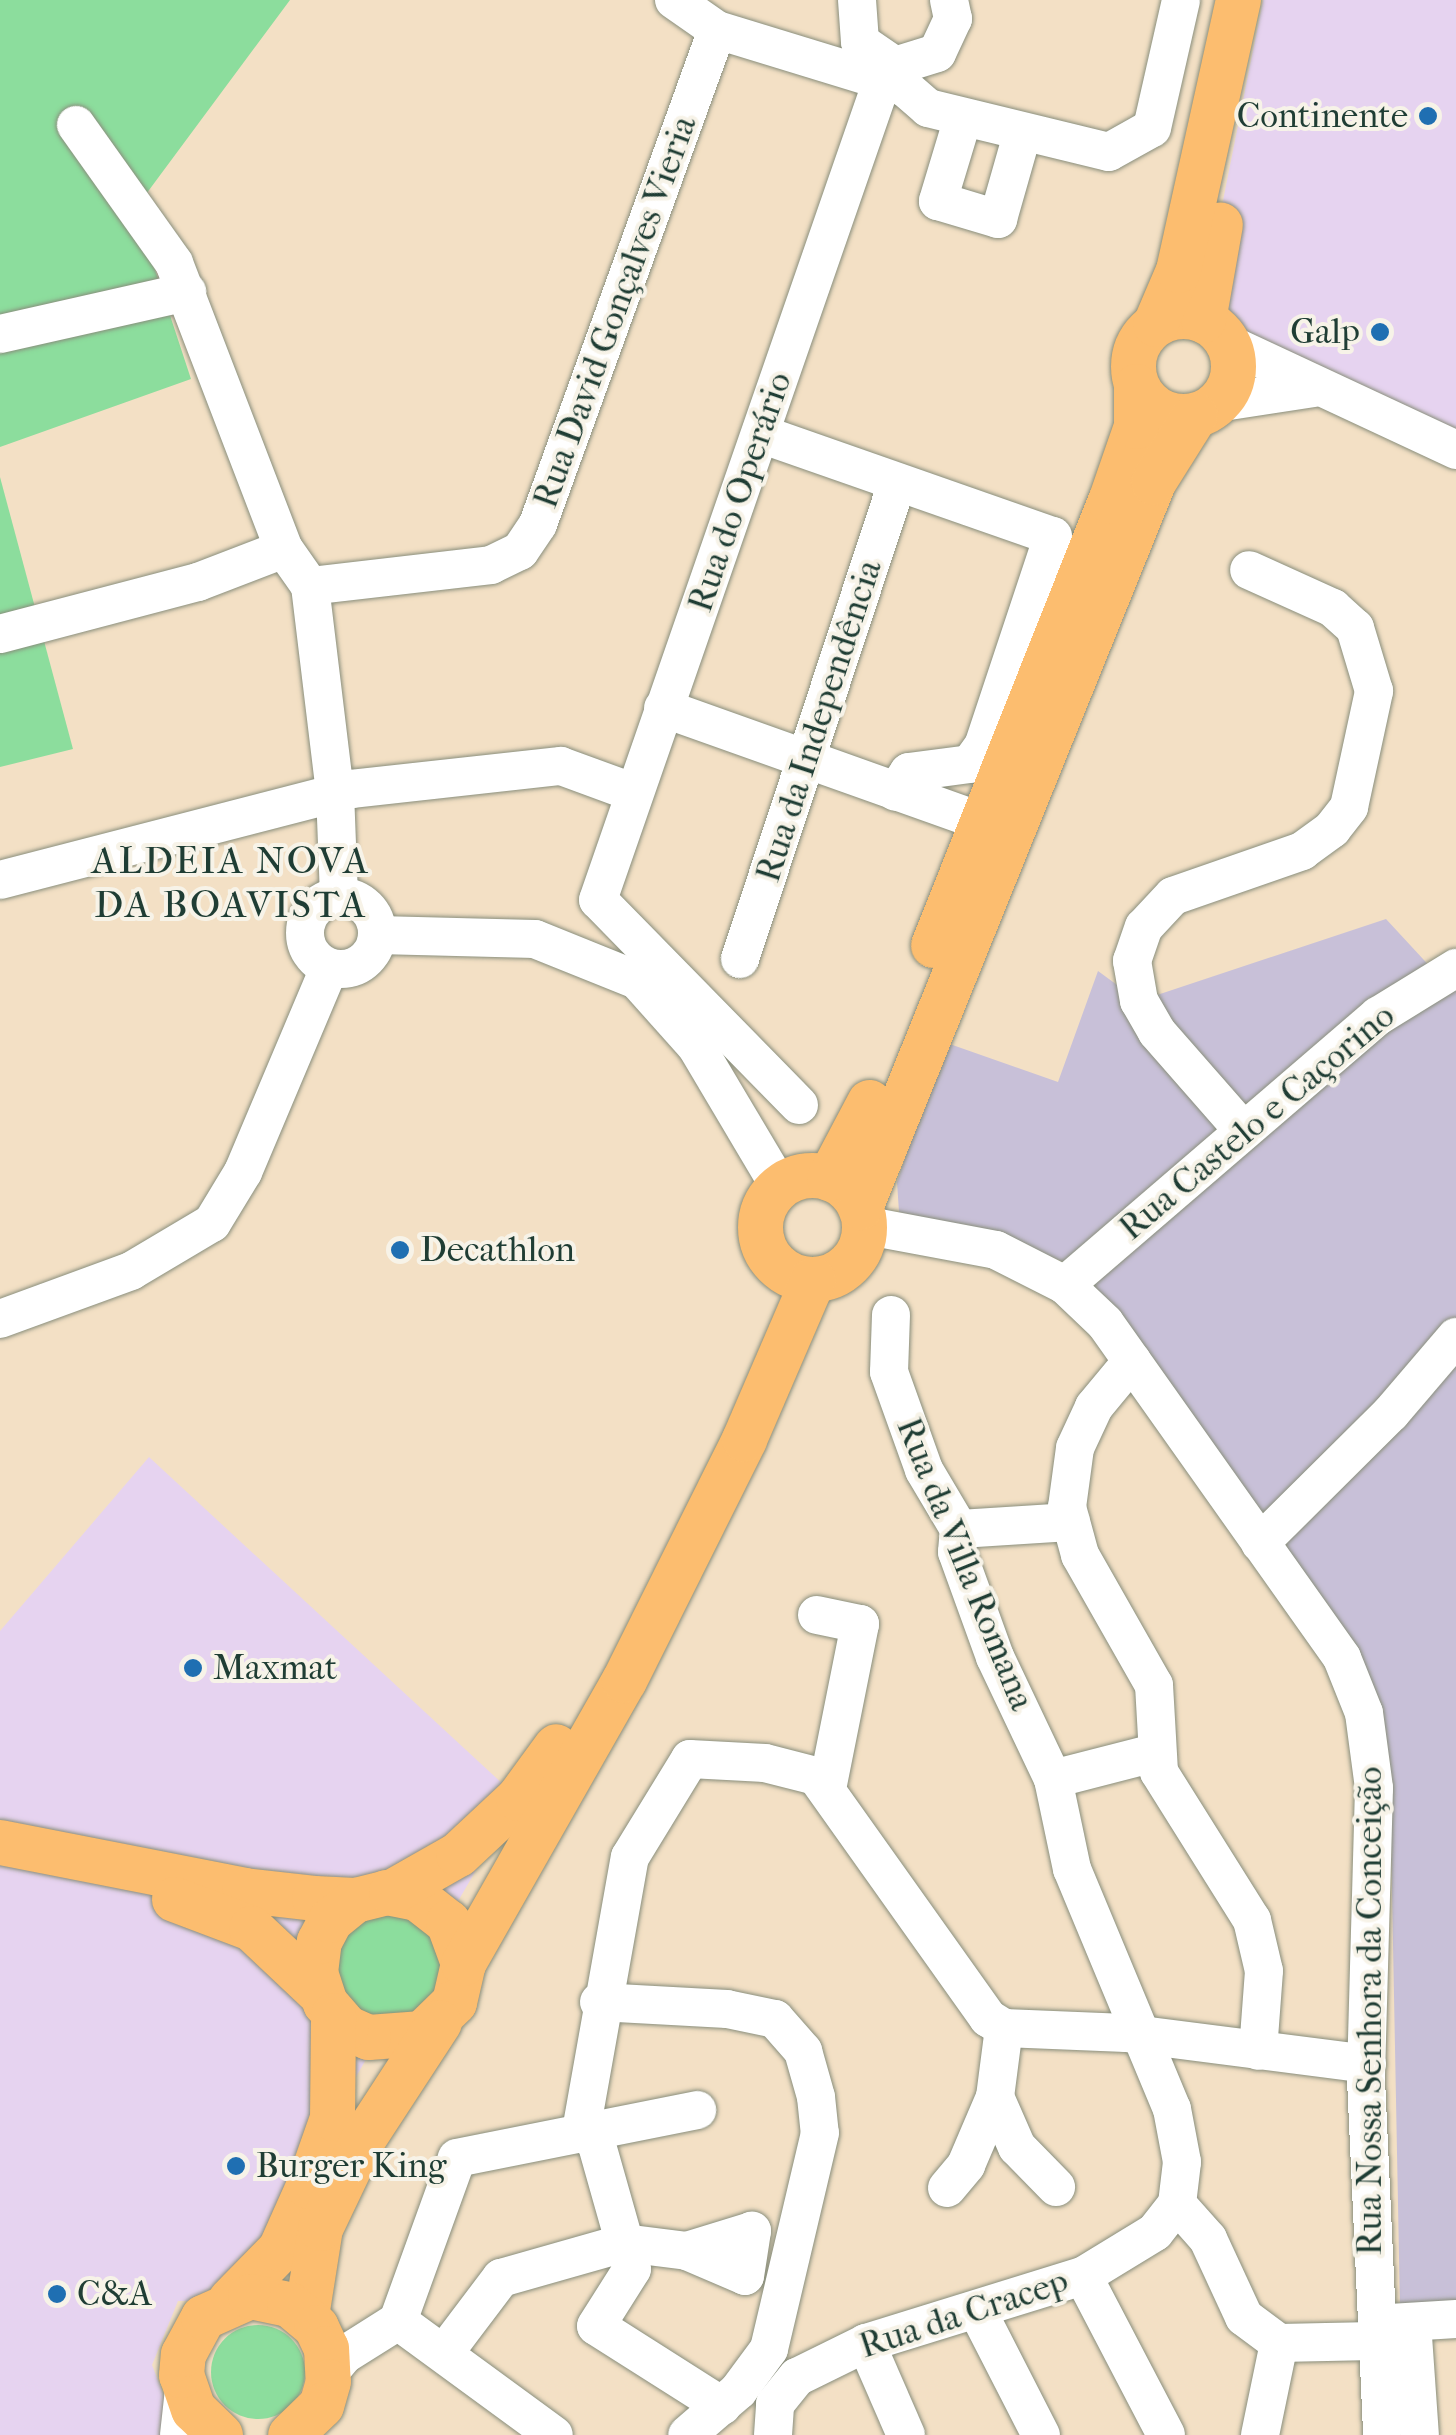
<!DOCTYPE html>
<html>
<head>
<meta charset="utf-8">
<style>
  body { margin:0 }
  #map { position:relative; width:1456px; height:2435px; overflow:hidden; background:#f3e0c5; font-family:"IM FELL French Canon",serif }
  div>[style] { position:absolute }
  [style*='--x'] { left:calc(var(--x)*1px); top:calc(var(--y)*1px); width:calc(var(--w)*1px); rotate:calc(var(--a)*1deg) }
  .built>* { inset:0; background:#e6d3f0 }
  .industrial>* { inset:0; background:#c8c0d8 }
  .green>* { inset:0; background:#8cdd9d }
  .round { border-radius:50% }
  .roads { filter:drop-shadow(0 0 2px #898e7c) drop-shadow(0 0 2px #898e7c) }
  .minor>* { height:38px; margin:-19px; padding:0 19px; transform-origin:19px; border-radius:19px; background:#fff }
  .minor>.ring { margin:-19px; padding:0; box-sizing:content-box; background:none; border:38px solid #fff; border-radius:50% }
  .major>* { height:45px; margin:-22.5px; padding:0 22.5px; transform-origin:22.5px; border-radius:22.5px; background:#fcbd6f }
  .major>.ring { margin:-22.5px; padding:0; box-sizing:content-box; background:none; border:45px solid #fcbd6f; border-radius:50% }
  .dots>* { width:28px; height:28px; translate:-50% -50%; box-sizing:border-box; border:5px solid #f7f3e8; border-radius:50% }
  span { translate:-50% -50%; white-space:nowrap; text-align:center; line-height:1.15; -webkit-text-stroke:8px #f7f3e8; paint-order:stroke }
  .poi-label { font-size:35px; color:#1f3d34 }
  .right { translate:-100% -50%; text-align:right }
  .left { translate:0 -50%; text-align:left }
  .street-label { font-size:35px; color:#1f3d34 }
  .neighbourhood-label { font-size:38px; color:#1f3d34; letter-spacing:2.5px }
</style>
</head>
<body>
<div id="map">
  <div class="built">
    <i style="clip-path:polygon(1263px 0,1456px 0,1456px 459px,1220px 356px,1207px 281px)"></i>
    <i style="clip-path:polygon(149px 1457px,518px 1798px,332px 2118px,280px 2249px,196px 2301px,178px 2301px,152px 2365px,179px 2435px,0 2435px,0 1631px)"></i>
  </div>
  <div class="industrial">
    <i style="clip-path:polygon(1386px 919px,1448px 986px,1456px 983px,1456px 2303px,1400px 2309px,1390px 1787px,1354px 1650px,1111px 1303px,1071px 1265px,1001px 1236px,899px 1212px,897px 1182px,944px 1042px,1058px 1082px,1098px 971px,1139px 1001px)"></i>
  </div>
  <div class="green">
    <i style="clip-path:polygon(0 0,290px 0,135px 209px,191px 379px,0 447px)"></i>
    <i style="clip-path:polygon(0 477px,73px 749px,0 767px)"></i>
    <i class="round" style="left:336px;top:1915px;width:104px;height:104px"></i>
    <i class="round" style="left:211px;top:2325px;width:94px;height:94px"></i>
  </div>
  <div class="roads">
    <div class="minor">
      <i style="--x:674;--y:0;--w:52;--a:34.9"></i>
      <i style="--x:857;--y:0;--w:42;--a:85.9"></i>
      <i style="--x:860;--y:42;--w:42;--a:34.4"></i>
      <i style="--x:895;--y:66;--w:44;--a:-17.2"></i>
      <i style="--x:937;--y:53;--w:38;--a:-65"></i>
      <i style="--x:953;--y:19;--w:19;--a:-102"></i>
      <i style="--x:895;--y:66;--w:23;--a:67"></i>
      <i style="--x:904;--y:87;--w:32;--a:41"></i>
      <i style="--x:928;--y:108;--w:186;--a:13.7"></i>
      <i style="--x:1109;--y:152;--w:49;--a:-29.2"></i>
      <i style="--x:1152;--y:128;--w:131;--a:-77.2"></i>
      <i style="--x:963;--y:118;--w:87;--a:106.8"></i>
      <i style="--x:938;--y:201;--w:63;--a:16.7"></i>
      <i style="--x:998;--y:219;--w:87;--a:-74.1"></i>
      <i style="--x:76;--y:125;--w:169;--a:54.6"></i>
      <i style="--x:174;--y:263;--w:306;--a:69"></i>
      <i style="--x:284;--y:549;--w:45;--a:54.9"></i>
      <i style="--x:0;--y:334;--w:192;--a:-12.7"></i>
      <i style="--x:1227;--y:343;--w:253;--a:25"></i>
      <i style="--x:1216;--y:403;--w:99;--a:-8.7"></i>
      <i style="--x:761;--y:434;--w:309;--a:19.3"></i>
      <i style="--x:1053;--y:536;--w:221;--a:108.4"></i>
      <i style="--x:983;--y:746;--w:22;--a:126"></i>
      <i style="--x:970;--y:764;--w:62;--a:172.5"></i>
      <i style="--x:909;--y:772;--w:24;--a:125"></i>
      <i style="--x:310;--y:586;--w:182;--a:-6.6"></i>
      <i style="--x:491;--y:565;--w:32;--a:-26"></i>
      <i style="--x:520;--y:551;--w:32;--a:-56"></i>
      <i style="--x:538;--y:524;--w:525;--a:-70.08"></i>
      <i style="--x:717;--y:30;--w:195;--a:17"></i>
      <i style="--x:310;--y:586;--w:208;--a:83.1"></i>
      <i style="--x:335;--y:792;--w:105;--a:87.8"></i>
      <i style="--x:0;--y:634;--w:205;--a:-14.7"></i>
      <i style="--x:198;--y:582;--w:92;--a:-21"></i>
      <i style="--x:663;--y:708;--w:340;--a:19.6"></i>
      <i style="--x:0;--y:880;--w:363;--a:-14.5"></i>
      <i style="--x:351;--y:789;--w:211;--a:-6.3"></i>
      <i style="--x:561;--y:766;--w:76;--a:20.1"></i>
      <i class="ring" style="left:305px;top:897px;width:34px;height:34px"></i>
      <i style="--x:378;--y:935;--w:157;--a:1.5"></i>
      <i style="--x:535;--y:939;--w:110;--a:21.9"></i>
      <i style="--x:637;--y:980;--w:89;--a:48.2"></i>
      <i style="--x:696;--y:1046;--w:163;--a:59.3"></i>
      <i style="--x:740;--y:959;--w:501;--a:-71.75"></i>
      <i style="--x:799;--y:1105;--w:287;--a:-134.4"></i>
      <i style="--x:598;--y:900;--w:864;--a:-70.87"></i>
      <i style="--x:881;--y:84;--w:22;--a:-87"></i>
      <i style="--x:1241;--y:1128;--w:128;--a:-131.2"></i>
      <i style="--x:1157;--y:1032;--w:36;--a:-120"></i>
      <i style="--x:1139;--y:1001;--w:41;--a:-99.9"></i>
      <i style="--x:1132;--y:961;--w:36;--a:-71"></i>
      <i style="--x:1144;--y:927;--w:42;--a:-46.9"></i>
      <i style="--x:1173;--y:896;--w:137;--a:-19.2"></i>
      <i style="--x:1302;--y:851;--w:37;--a:-36"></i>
      <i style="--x:1332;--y:829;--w:28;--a:-52"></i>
      <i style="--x:1349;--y:807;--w:119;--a:-77.8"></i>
      <i style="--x:1374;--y:691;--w:66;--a:-106.8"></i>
      <i style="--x:1355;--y:628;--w:30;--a:-138"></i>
      <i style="--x:1333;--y:608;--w:92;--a:-155.7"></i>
      <i style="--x:863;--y:1225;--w:135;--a:10.6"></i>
      <i style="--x:996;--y:1250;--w:77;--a:26.9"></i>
      <i style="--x:1065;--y:1285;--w:55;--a:43.5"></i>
      <i style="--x:1105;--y:1323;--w:410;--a:54.7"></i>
      <i style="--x:1342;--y:1658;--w:59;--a:68.2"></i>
      <i style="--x:1364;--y:1713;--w:76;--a:82.4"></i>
      <i style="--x:1374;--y:1788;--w:291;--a:91.6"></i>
      <i style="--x:1366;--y:2079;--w:356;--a:87.4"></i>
      <i style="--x:1065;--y:1285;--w:413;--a:-40.7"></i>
      <i style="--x:1378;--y:1016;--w:92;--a:-31.6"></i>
      <i style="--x:891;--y:1315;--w:57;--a:92"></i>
      <i style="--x:889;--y:1372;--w:104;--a:70.3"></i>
      <i style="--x:924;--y:1470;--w:69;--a:59.3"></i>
      <i style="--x:959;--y:1529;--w:23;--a:95"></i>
      <i style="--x:957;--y:1552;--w:112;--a:70.1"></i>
      <i style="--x:995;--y:1657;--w:135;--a:64.6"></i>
      <i style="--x:1053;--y:1779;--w:92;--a:78.1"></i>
      <i style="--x:1072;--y:1869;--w:260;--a:67.4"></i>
      <i style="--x:1172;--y:2109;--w:54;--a:79.3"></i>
      <i style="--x:1182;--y:2162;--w:42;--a:96.8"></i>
      <i style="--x:1177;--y:2204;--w:47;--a:48.5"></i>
      <i style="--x:1208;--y:2239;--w:86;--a:65.2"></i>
      <i style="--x:1244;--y:2317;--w:44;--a:36.6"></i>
      <i style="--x:1279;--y:2343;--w:95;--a:-1.2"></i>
      <i style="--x:0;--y:1319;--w:140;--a:-20.1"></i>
      <i style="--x:131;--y:1271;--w:94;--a:-30.7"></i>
      <i style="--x:212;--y:1223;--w:60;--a:-58.7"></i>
      <i style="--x:243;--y:1172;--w:221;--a:-67.1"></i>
      <i style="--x:1132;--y:1361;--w:60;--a:129.6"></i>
      <i style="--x:1094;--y:1407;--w:45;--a:114.9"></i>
      <i style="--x:1075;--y:1448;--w:60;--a:97.7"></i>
      <i style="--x:1067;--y:1507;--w:50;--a:74.8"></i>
      <i style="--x:1080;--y:1555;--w:150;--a:60.4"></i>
      <i style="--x:1154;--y:1685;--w:87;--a:86.7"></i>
      <i style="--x:1159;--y:1772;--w:175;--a:57.9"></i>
      <i style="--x:1252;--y:1920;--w:52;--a:76.8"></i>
      <i style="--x:1264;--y:1971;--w:80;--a:94.3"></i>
      <i style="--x:959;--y:1529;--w:112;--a:-3.6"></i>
      <i style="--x:1260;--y:1543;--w:185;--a:-44.8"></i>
      <i style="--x:1391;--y:1413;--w:100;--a:-49.5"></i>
      <i style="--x:817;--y:1615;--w:44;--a:11.8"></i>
      <i style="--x:860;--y:1624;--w:168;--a:101.3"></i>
      <i style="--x:1053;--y:1779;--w:104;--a:-14.4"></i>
      <i style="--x:599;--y:2002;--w:128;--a:3.1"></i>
      <i style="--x:727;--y:2009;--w:49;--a:11.8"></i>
      <i style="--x:775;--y:2019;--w:43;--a:48.8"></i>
      <i style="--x:803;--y:2051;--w:48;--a:74.2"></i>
      <i style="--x:816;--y:2097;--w:36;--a:84"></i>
      <i style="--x:820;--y:2133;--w:222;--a:103.3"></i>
      <i style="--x:769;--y:2349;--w:52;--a:126.4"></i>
      <i style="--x:738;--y:2391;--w:67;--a:139.2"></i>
      <i style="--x:995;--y:2097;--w:55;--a:66.3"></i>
      <i style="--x:1017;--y:2147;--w:56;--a:45.7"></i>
      <i style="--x:947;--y:2188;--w:30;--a:-50"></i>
      <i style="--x:966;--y:2165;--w:74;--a:-66.9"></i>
      <i style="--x:995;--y:2097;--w:70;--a:-82.6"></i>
      <i style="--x:1083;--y:2276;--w:179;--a:62.4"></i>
      <i style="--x:979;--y:2314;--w:136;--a:62.9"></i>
      <i style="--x:398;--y:2321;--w:173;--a:-70.1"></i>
      <i style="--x:457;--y:2158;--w:245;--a:-11.3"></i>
      <i style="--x:1412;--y:2322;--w:113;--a:86"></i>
      <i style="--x:1390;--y:2323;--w:66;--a:-3.5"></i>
      <i style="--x:866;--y:2343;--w:100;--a:66.5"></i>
      <i style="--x:445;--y:2352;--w:93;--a:-52.9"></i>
      <i style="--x:501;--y:2278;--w:128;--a:-15.9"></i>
      <i style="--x:624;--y:2243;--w:64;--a:7.2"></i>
      <i style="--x:687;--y:2251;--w:63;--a:23.3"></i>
      <i style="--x:745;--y:2276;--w:46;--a:-81.2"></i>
      <i style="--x:752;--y:2231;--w:68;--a:162.9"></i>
      <i style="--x:329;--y:2373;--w:23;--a:-50"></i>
      <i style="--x:344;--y:2355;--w:64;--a:-32.2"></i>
      <i style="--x:398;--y:2321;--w:193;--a:36.2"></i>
      <i style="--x:722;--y:2406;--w:149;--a:-147.6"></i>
      <i style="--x:596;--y:2326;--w:67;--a:-57.7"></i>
      <i style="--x:632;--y:2269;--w:132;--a:-105.8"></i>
      <i style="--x:596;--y:2142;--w:19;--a:-144"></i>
      <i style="--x:581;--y:2131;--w:278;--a:-79.9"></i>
      <i style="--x:630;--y:1857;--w:115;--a:-58.5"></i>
      <i style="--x:690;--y:1759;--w:75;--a:3.1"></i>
      <i style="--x:765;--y:1763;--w:53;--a:14.3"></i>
      <i style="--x:816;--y:1776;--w:297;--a:54.6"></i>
      <i style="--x:988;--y:2018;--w:19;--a:32"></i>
      <i style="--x:1004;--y:2028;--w:122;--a:2.3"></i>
      <i style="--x:1126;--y:2033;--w:243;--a:7.3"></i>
      <i style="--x:179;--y:2435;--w:45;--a:-83.7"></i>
      <i style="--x:773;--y:2435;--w:31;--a:-86"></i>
      <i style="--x:775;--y:2404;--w:35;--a:-51"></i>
      <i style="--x:797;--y:2377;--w:77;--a:-26.2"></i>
      <i style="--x:866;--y:2343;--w:227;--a:-17.2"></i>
      <i style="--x:1083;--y:2276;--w:84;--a:-31.4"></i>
      <i style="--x:1155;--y:2232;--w:36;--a:-52"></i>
      <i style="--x:1260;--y:2435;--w:94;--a:-78.3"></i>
    </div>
    <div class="major">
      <i class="ring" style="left:1133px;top:316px;width:55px;height:55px"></i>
      <i style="--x:1203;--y:320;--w:97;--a:-80"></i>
      <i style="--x:1155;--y:324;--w:59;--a:-66.9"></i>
      <i style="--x:1178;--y:270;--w:277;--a:-77.5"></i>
      <i style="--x:933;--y:945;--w:478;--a:-68.3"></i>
      <i style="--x:1110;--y:501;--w:79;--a:-70.9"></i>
      <i style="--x:1136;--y:426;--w:40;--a:-90"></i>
      <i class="ring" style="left:760px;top:1175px;width:59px;height:59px"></i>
      <i style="--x:829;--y:1178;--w:86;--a:-62.2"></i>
      <i style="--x:860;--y:1207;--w:782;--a:-67.99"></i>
      <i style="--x:1153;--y:482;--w:79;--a:-57.9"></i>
      <i style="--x:0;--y:1842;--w:249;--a:11.1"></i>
      <i style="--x:244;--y:1890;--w:70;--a:6.5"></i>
      <i style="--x:314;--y:1898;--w:41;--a:2.8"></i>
      <i style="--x:355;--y:1900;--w:32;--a:-14"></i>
      <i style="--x:386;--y:1892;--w:32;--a:11"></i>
      <i style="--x:417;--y:1898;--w:39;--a:38"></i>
      <i style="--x:448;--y:1922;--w:44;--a:69.9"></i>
      <i style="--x:463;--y:1963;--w:40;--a:103"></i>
      <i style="--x:454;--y:2002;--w:45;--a:135.9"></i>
      <i style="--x:422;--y:2033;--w:54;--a:175.8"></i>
      <i style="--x:368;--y:2037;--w:24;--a:-156"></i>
      <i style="--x:346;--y:2027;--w:32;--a:-131"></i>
      <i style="--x:325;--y:2003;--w:33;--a:-108"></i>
      <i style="--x:315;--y:1972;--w:31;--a:-83"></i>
      <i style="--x:319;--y:1941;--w:24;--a:-62"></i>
      <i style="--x:330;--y:1920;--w:32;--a:-39"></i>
      <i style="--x:391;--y:1892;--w:77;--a:-29.6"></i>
      <i style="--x:458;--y:1854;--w:82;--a:-43"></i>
      <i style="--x:518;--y:1798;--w:64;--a:-53.8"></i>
      <i style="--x:174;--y:1899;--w:82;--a:20.6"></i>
      <i style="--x:251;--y:1928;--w:95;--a:43.3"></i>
      <i style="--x:463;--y:1963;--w:326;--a:-60.4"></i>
      <i style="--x:624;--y:1680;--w:269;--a:-63.5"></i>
      <i style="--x:744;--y:1439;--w:174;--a:-66.7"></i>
      <i style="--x:230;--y:2300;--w:71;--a:-45.6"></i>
      <i style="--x:280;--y:2249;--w:69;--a:-66"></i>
      <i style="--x:308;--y:2186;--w:72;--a:-70.6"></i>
      <i style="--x:332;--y:2118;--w:103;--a:-89.4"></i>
      <i style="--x:306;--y:2316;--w:89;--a:-81"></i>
      <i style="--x:320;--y:2228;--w:98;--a:-64.5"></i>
      <i style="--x:362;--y:2140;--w:141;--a:-56.9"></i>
      <i style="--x:220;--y:2435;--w:37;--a:-136"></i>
      <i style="--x:193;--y:2409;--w:36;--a:-109"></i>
      <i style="--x:181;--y:2375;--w:21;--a:-85"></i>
      <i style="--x:183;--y:2354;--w:42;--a:-61.6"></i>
      <i style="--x:203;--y:2317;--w:51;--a:-24.1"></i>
      <i style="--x:250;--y:2296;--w:40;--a:12"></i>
      <i style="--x:289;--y:2304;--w:35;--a:40"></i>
      <i style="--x:316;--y:2327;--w:23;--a:65"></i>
      <i style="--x:326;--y:2348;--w:33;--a:87"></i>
      <i style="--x:328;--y:2381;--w:25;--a:106"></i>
      <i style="--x:321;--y:2405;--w:43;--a:135.9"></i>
    </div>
  </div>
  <div class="dots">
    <i style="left:1428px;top:116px;background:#1f6fb2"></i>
    <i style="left:1380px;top:332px;background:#1f6fb2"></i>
    <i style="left:400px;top:1250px;background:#1f6fb2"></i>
    <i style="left:193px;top:1668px;background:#1f6fb2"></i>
    <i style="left:236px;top:2166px;background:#1f6fb2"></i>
    <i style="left:57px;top:2294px;background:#1f6fb2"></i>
  </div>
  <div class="poi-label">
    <span class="right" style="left:1408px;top:116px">Continente</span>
    <span class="right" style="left:1360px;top:332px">Galp</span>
    <span class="left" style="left:420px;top:1250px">Decathlon</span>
    <span class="left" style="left:213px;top:1668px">Maxmat</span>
    <span class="left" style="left:256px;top:2166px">Burger King</span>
    <span class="left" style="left:77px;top:2294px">C&amp;A</span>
  </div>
  <div class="street-label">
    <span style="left:615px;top:312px;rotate:-70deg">Rua David Gonçalves Vieria</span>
    <span style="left:740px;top:492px;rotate:-71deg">Rua do Operário</span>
    <span style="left:819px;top:721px;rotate:-72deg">Rua da Independência</span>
    <span style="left:1257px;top:1122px;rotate:-40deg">Rua Castelo e Caçorino</span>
    <span style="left:965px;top:1564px;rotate:68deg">Rua da Villa Romana</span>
    <span style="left:1370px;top:2011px;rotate:-90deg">Rua Nossa Senhora da Conceição</span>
    <span style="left:964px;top:2314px;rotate:-18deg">Rua da Cracep</span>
  </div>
  <div class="neighbourhood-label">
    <span style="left:231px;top:883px">ALDEIA NOVA<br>DA BOAVISTA</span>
  </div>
</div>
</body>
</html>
